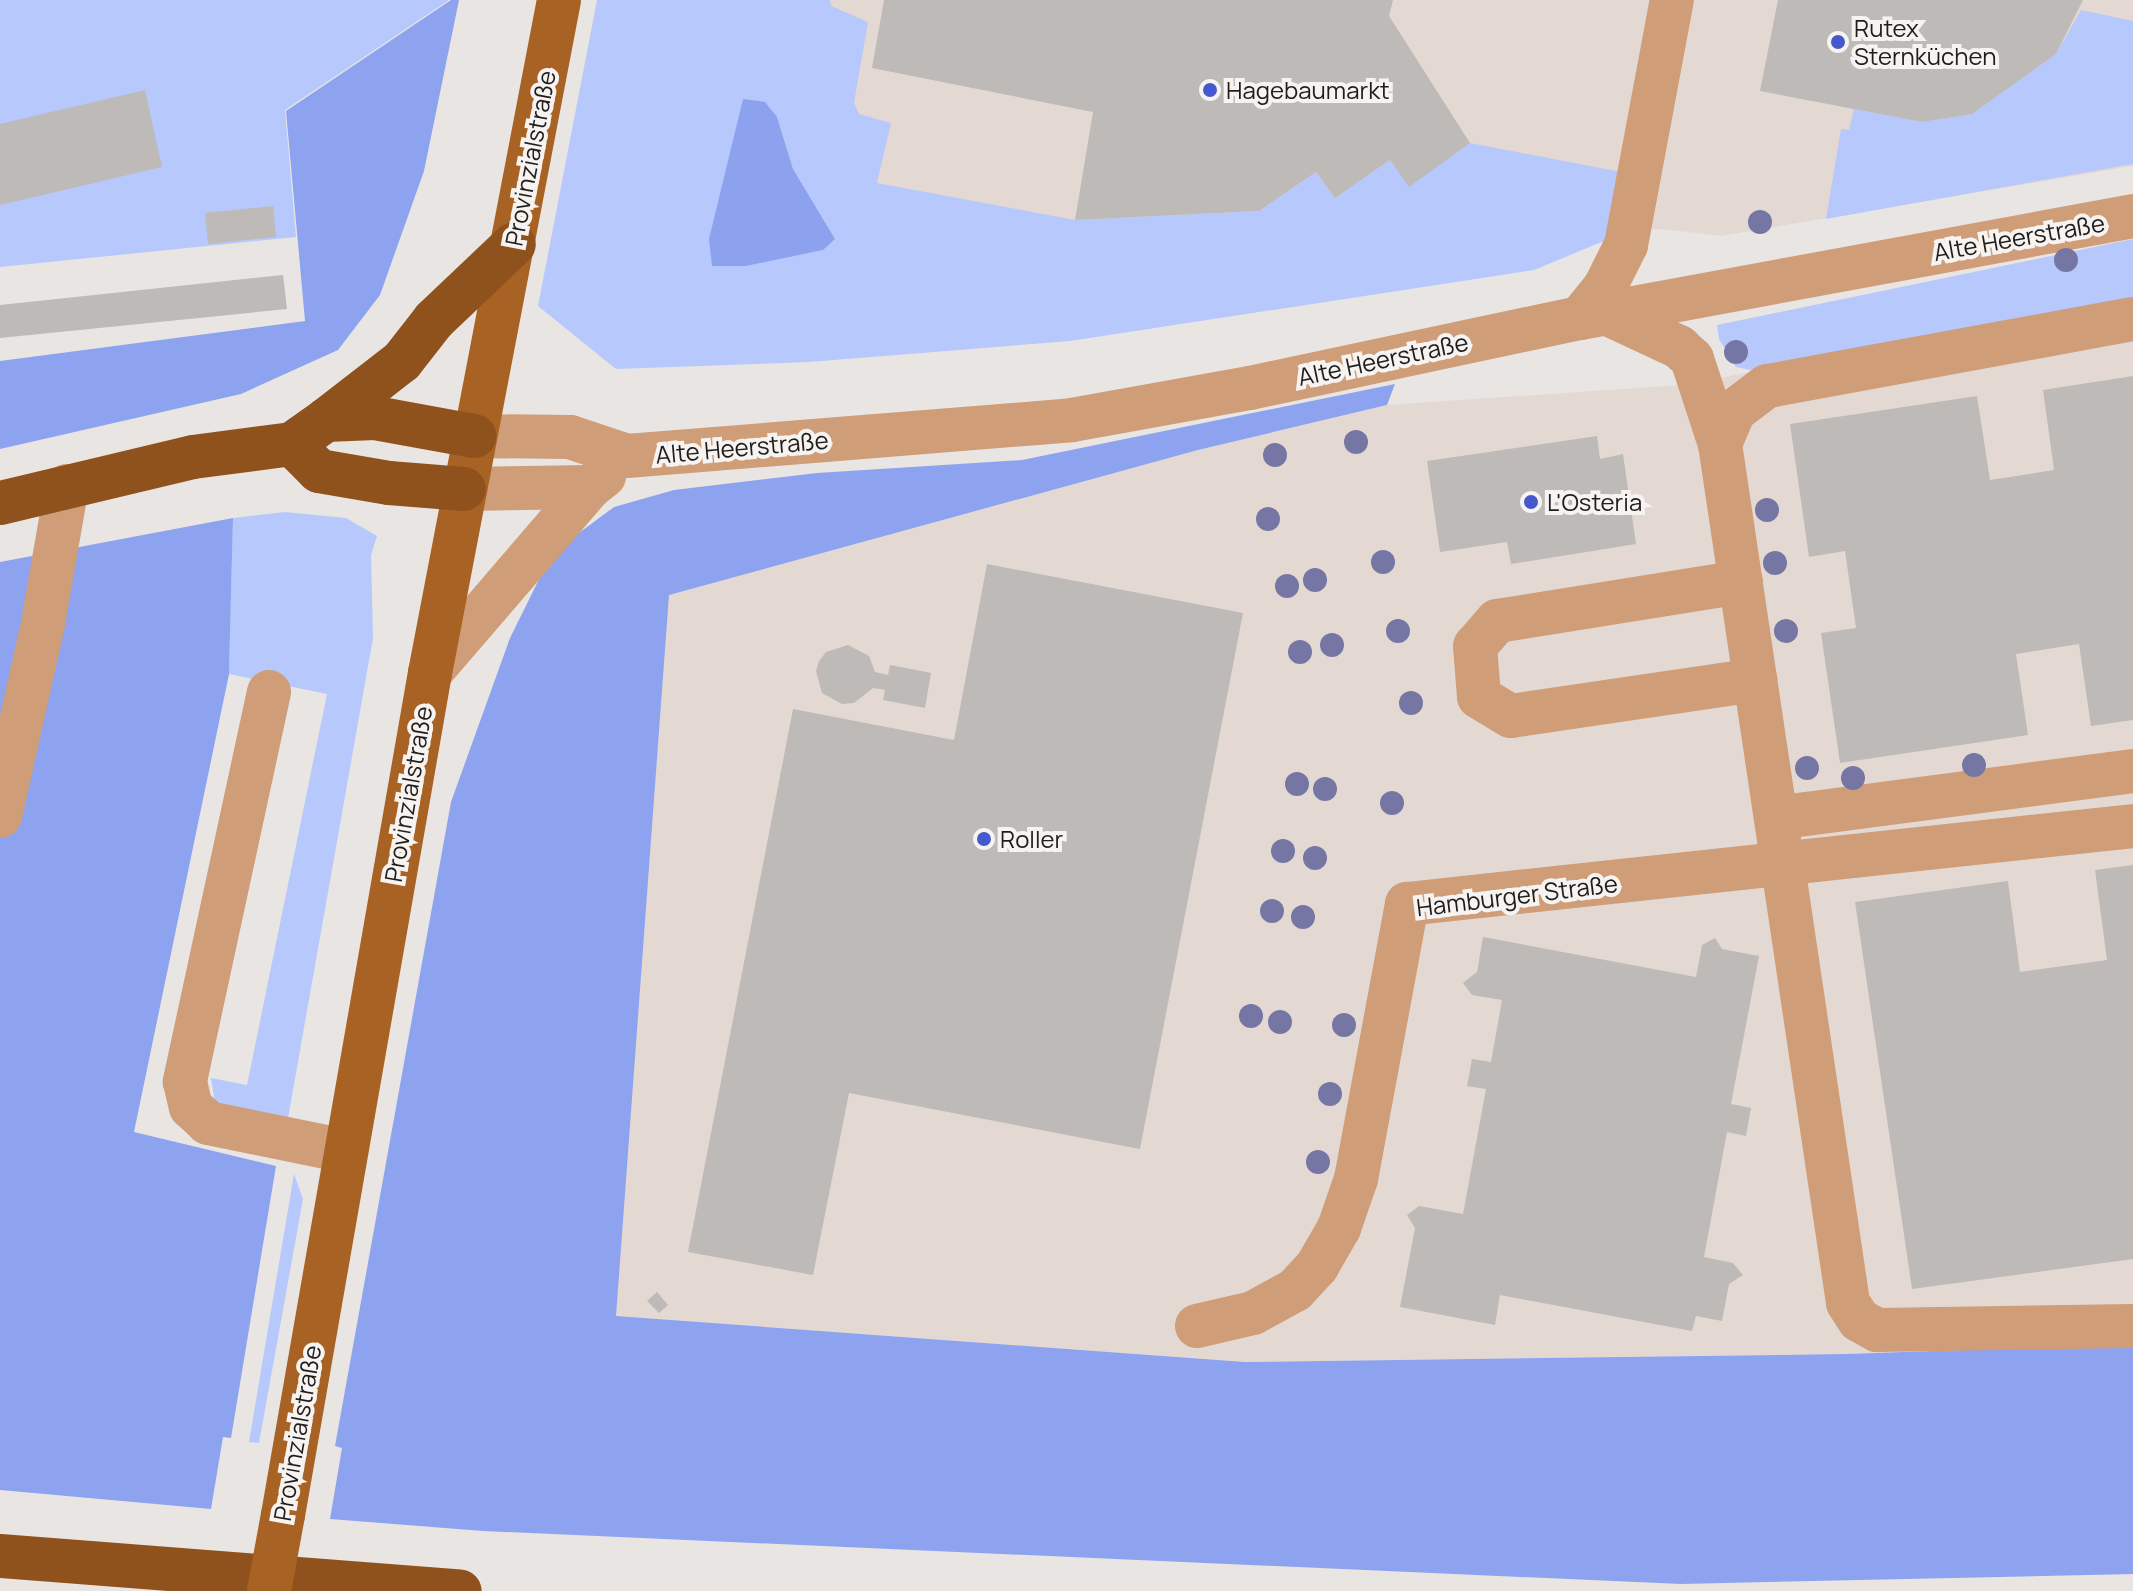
<!DOCTYPE html>
<html>
<head>
<meta charset="utf-8">
<style>
  body { margin:0 }
  #map { position:relative; width:2133px; height:1591px; overflow:hidden; background:#e9e5e3; font-family:Manrope,sans-serif }
  div>[style] { position:absolute }
  [style*='--x'] { left:calc(var(--x)*1px); top:calc(var(--y)*1px); width:calc(var(--w)*1px); rotate:calc(var(--a)*1deg) }
  .built>* { inset:0; background:#e4d9d2 }
  .green>* { inset:0; background:#b7c8fc }
  .forest>* { inset:0; background:#8da3ef }
  .water>* { inset:0; background:#8ca2ee }
  .building>* { inset:0; background:#bdbab7 }
  .minor>* { height:44px; margin:-22px; padding:0 22px; transform-origin:22px; border-radius:22px; background:#cf9d78 }
  .major>* { height:44px; margin:-22px; padding:0 22px; transform-origin:22px; border-radius:22px; background:#a86223 }
  .highway>* { height:44px; margin:-22px; padding:0 22px; transform-origin:22px; border-radius:22px; background:#8f521d }
  .major-bridge>* { height:44px; margin:-22px; padding:0 22px; transform-origin:22px; border-radius:22px; background:#a86223 }
  .trees>* { width:24px; height:24px; margin:-12px; border-radius:50%; background:#7576a4 }
  .dots>* { width:22px; height:22px; translate:-50% -50%; box-sizing:border-box; border:4px solid #f7f3f0; border-radius:50% }
  span { translate:-50% -50%; white-space:nowrap; text-align:center; line-height:1.15; -webkit-text-stroke:8px #f7f3f0; paint-order:stroke }
  .poi-label { font-size:24px; color:#1f1e1d }
  .left { translate:0 -50%; text-align:left }
  .street-label { font-size:24px; color:#1f1e1d }
</style>
</head>
<body>
<div id="map">
  <div class="built">
    <i style="clip-path:polygon(666px 0,2133px 0,2133px 166px,1721px 236px,1662px 229px,1525px 234px,698px 283px)"></i>
    <i style="clip-path:polygon(2133px 302px,2133px 1344px,1847px 1354px,1245px 1362px,615px 1316px,668px 594px,1198px 450px,1387px 405px,1680px 385px)"></i>
  </div>
  <div class="green">
    <i style="clip-path:polygon(0 0,449px 0,285px 110px,296px 237px,0 267px)"></i>
    <i style="clip-path:polygon(evenodd,597px 0,830px 0,831px 6px,868px 22px,854px 103px,859px 114px,891px 123px,877px 183px,1075px 220px,1259px 211px,1316px 172px,1335px 198px,1390px 160px,1409px 186px,1470px 143px,1621px 172px,1616px 236px,1534px 270px,1070px 341px,809px 362px,616px 369px,538px 306px,597px 0,777px 117px,793px 169px,835px 239px,822px 250px,746px 266px,777px 117px)"></i>
    <i style="clip-path:polygon(2081px 10px,2133px 21px,2133px 164px,1826px 219px,1841px 129px,1849px 130px,1854px 109px,1922px 122px,1971px 114px,2056px 54px)"></i>
    <i style="clip-path:polygon(2133px 239px,2133px 302px,1750px 370px,1736px 367px,1719px 339px,1717px 325px)"></i>
    <i style="clip-path:polygon(285px 512px,346px 518px,377px 536px,371px 555px,373px 638px,287px 1124px,215px 1102px,211px 1078px,247px 1085px,327px 694px,229px 674px,233px 518px)"></i>
    <i style="clip-path:polygon(294px 1174px,303px 1199px,259px 1443px,249px 1442px)"></i>
  </div>
  <div class="forest">
    <i style="clip-path:polygon(451px 0,459px 0,424px 171px,380px 295px,338px 350px,241px 394px,0 449px,0 361px,305px 321px,286px 111px)"></i>
    <i style="clip-path:polygon(1395px 384px,1387px 405px,1198px 450px,669px 595px,616px 1316px,1245px 1362px,1847px 1354px,2133px 1344px,2133px 1574px,1681px 1584px,483px 1531px,330px 1519px,342px 1448px,335px 1446px,451px 802px,510px 638px,552px 553px,614px 507px,674px 490px,817px 473px,1022px 460px)"></i>
    <i style="clip-path:polygon(233px 518px,229px 674px,134px 1132px,276px 1166px,231px 1438px,223px 1437px,211px 1509px,0 1490px,0 562px)"></i>
  </div>
  <div class="water">
    <i style="clip-path:polygon(743px 99px,765px 102px,777px 117px,793px 169px,835px 239px,823px 250px,746px 266px,712px 266px,709px 239px)"></i>
  </div>
  <div class="building">
    <i style="clip-path:polygon(884px 0,1393px 0,1389px 16px,1470px 143px,1409px 187px,1390px 160px,1335px 198px,1316px 172px,1259px 211px,1075px 220px,1093px 112px,872px 68px)"></i>
    <i style="clip-path:polygon(1778px 0,2083px 0,2056px 54px,1972px 114px,1922px 122px,1760px 91px)"></i>
    <i style="clip-path:polygon(145px 90px,162px 167px,0 205px,0 124px)"></i>
    <i style="clip-path:polygon(273px 206px,276px 237px,208px 244px,205px 213px)"></i>
    <i style="clip-path:polygon(283px 275px,287px 309px,0 338px,0 305px)"></i>
    <i style="clip-path:polygon(2133px 376px,2133px 720px,2091px 726px,2079px 644px,2016px 654px,2028px 735px,1840px 763px,1821px 633px,1856px 628px,1845px 551px,1809px 557px,1790px 424px,1977px 396px,1990px 480px,2054px 470px,2043px 390px)"></i>
    <i style="clip-path:polygon(1597px 436px,1600px 459px,1623px 454px,1636px 544px,1511px 564px,1507px 542px,1440px 552px,1427px 461px)"></i>
    <i style="clip-path:polygon(987px 564px,1243px 613px,1140px 1149px,849px 1093px,813px 1275px,688px 1252px,793px 709px,954px 740px)"></i>
    <i style="clip-path:polygon(848px 645px,869px 656px,875px 672px,888px 675px,890px 665px,931px 673px,925px 708px,883px 700px,885px 690px,873px 688px,854px 703px,842px 704px,822px 693px,816px 671px,819px 661px,826px 652px)"></i>
    <i style="clip-path:polygon(2133px 865px,2133px 1259px,1912px 1289px,1855px 902px,2008px 881px,2020px 972px,2107px 960px,2095px 870px)"></i>
    <i style="clip-path:polygon(1483px 937px,1696px 977px,1702px 945px,1715px 938px,1722px 949px,1759px 956px,1731px 1104px,1751px 1108px,1746px 1136px,1727px 1132px,1704px 1257px,1733px 1263px,1743px 1275px,1729px 1284px,1722px 1321px,1696px 1316px,1692px 1331px,1500px 1295px,1495px 1325px,1400px 1307px,1415px 1228px,1407px 1215px,1419px 1206px,1463px 1214px,1486px 1089px,1467px 1086px,1472px 1059px,1491px 1062px,1502px 1000px,1472px 995px,1463px 983px,1477px 972px)"></i>
    <i style="clip-path:polygon(657px 1292px,668px 1305px,659px 1313px,647px 1301px)"></i>
  </div>
  <div class="minor">
    <i style="--x:1606;--y:313;--w:81;--a:25"></i>
    <i style="--x:1679;--y:347;--w:18;--a:43"></i>
    <i style="--x:1692;--y:359;--w:89;--a:71.8"></i>
    <i style="--x:1580;--y:318;--w:40;--a:-51"></i>
    <i style="--x:1605;--y:287;--w:47;--a:-63.4"></i>
    <i style="--x:1626;--y:245;--w:249;--a:-79.4"></i>
    <i style="--x:2133;--y:319;--w:372;--a:169.6"></i>
    <i style="--x:1767;--y:386;--w:41;--a:142.9"></i>
    <i style="--x:1734;--y:411;--w:36;--a:113"></i>
    <i style="--x:1720;--y:444;--w:868;--a:81.52"></i>
    <i style="--x:1848;--y:1303;--w:20;--a:57"></i>
    <i style="--x:1859;--y:1320;--w:21;--a:29"></i>
    <i style="--x:1877;--y:1330;--w:256;--a:-0.9"></i>
    <i style="--x:474;--y:436;--w:96;--a:0.6"></i>
    <i style="--x:570;--y:437;--w:60;--a:18.4"></i>
    <i style="--x:627;--y:456;--w:446;--a:-4.6"></i>
    <i style="--x:1072;--y:420;--w:181;--a:-10.2"></i>
    <i style="--x:1250;--y:388;--w:337;--a:-12"></i>
    <i style="--x:1580;--y:318;--w:562;--a:-10.45"></i>
    <i style="--x:464;--y:489;--w:126;--a:-0.9"></i>
    <i style="--x:590;--y:487;--w:18;--a:-38"></i>
    <i style="--x:1741;--y:582;--w:247;--a:170.9"></i>
    <i style="--x:1497;--y:621;--w:33;--a:131"></i>
    <i style="--x:1475;--y:646;--w:51;--a:85.5"></i>
    <i style="--x:1479;--y:697;--w:37;--a:31"></i>
    <i style="--x:1511;--y:716;--w:247;--a:-8.4"></i>
    <i style="--x:430;--y:673;--w:245;--a:-49.3"></i>
    <i style="--x:269;--y:692;--w:399;--a:102.2"></i>
    <i style="--x:185;--y:1082;--w:26;--a:77"></i>
    <i style="--x:191;--y:1107;--w:23;--a:43"></i>
    <i style="--x:208;--y:1123;--w:141;--a:11.5"></i>
    <i style="--x:0;--y:816;--w:198;--a:-77.4"></i>
    <i style="--x:43;--y:623;--w:139;--a:-80.1"></i>
    <i style="--x:1776;--y:818;--w:360;--a:-7.5"></i>
    <i style="--x:1197;--y:1326;--w:57;--a:-13.1"></i>
    <i style="--x:1253;--y:1313;--w:48;--a:-28.7"></i>
    <i style="--x:1295;--y:1290;--w:33;--a:-47"></i>
    <i style="--x:1317;--y:1266;--w:44;--a:-59.9"></i>
    <i style="--x:1339;--y:1228;--w:52;--a:-70.9"></i>
    <i style="--x:1356;--y:1179;--w:280;--a:-79.5"></i>
    <i style="--x:1407;--y:904;--w:730;--a:-6.13"></i>
  </div>
  <div class="major">
    <i style="--x:283;--y:1515;--w:855;--a:-80.1"></i>
    <i style="--x:430;--y:673;--w:685;--a:-79.15"></i>
  </div>
  <div class="highway">
    <i style="--x:326;--y:420;--w:96;--a:-37.8"></i>
    <i style="--x:402;--y:361;--w:52;--a:-52"></i>
    <i style="--x:434;--y:320;--w:110;--a:-43.5"></i>
    <i style="--x:292;--y:444;--w:38;--a:45"></i>
    <i style="--x:319;--y:471;--w:71;--a:9.7"></i>
    <i style="--x:389;--y:483;--w:75;--a:4.6"></i>
    <i style="--x:0;--y:503;--w:198;--a:-13.4"></i>
    <i style="--x:193;--y:457;--w:100;--a:-7.5"></i>
    <i style="--x:292;--y:444;--w:42;--a:-35.2"></i>
    <i style="--x:326;--y:420;--w:49;--a:-2.3"></i>
    <i style="--x:375;--y:418;--w:101;--a:10.3"></i>
    <i style="--x:0;--y:1556;--w:461;--a:4.4"></i>
  </div>
  <div class="major-bridge">
    <i style="--x:269;--y:1591;--w:77;--a:-79.6"></i>
  </div>
  <div class="trees">
    <i style="left:1760px;top:222px"></i>
    <i style="left:2066px;top:260px"></i>
    <i style="left:1736px;top:352px"></i>
    <i style="left:1356px;top:442px"></i>
    <i style="left:1275px;top:455px"></i>
    <i style="left:1767px;top:510px"></i>
    <i style="left:1268px;top:519px"></i>
    <i style="left:1383px;top:562px"></i>
    <i style="left:1775px;top:563px"></i>
    <i style="left:1315px;top:580px"></i>
    <i style="left:1287px;top:586px"></i>
    <i style="left:1398px;top:631px"></i>
    <i style="left:1786px;top:631px"></i>
    <i style="left:1332px;top:645px"></i>
    <i style="left:1300px;top:652px"></i>
    <i style="left:1411px;top:703px"></i>
    <i style="left:1974px;top:765px"></i>
    <i style="left:1807px;top:768px"></i>
    <i style="left:1853px;top:778px"></i>
    <i style="left:1297px;top:784px"></i>
    <i style="left:1325px;top:789px"></i>
    <i style="left:1392px;top:803px"></i>
    <i style="left:1283px;top:851px"></i>
    <i style="left:1315px;top:858px"></i>
    <i style="left:1272px;top:911px"></i>
    <i style="left:1303px;top:917px"></i>
    <i style="left:1251px;top:1016px"></i>
    <i style="left:1280px;top:1022px"></i>
    <i style="left:1344px;top:1025px"></i>
    <i style="left:1330px;top:1094px"></i>
    <i style="left:1318px;top:1162px"></i>
  </div>
  <div class="dots">
    <i style="left:1838px;top:42px;background:#4559cd"></i>
    <i style="left:1210px;top:90px;background:#4559cd"></i>
    <i style="left:1531px;top:502px;background:#4559cd"></i>
    <i style="left:984px;top:839px;background:#4559cd"></i>
  </div>
  <div class="poi-label">
    <span class="left" style="left:1854px;top:42px">Rutex<br>Sternküchen</span>
    <span class="left" style="left:1226px;top:90px">Hagebaumarkt</span>
    <span class="left" style="left:1547px;top:502px">L'Osteria</span>
    <span class="left" style="left:1000px;top:839px">Roller</span>
  </div>
  <div class="street-label">
    <span style="left:530px;top:158px;rotate:-79deg">Provinzialstraße</span>
    <span style="left:2019px;top:237px;rotate:-10deg">Alte Heerstraße</span>
    <span style="left:1383px;top:359px;rotate:-12deg">Alte Heerstraße</span>
    <span style="left:742px;top:447px;rotate:-5deg">Alte Heerstraße</span>
    <span style="left:408px;top:794px;rotate:-80deg">Provinzialstraße</span>
    <span style="left:1517px;top:895px;rotate:-7deg">Hamburger Straße</span>
    <span style="left:297px;top:1433px;rotate:-80deg">Provinzialstraße</span>
  </div>
</div>
</body>
</html>
